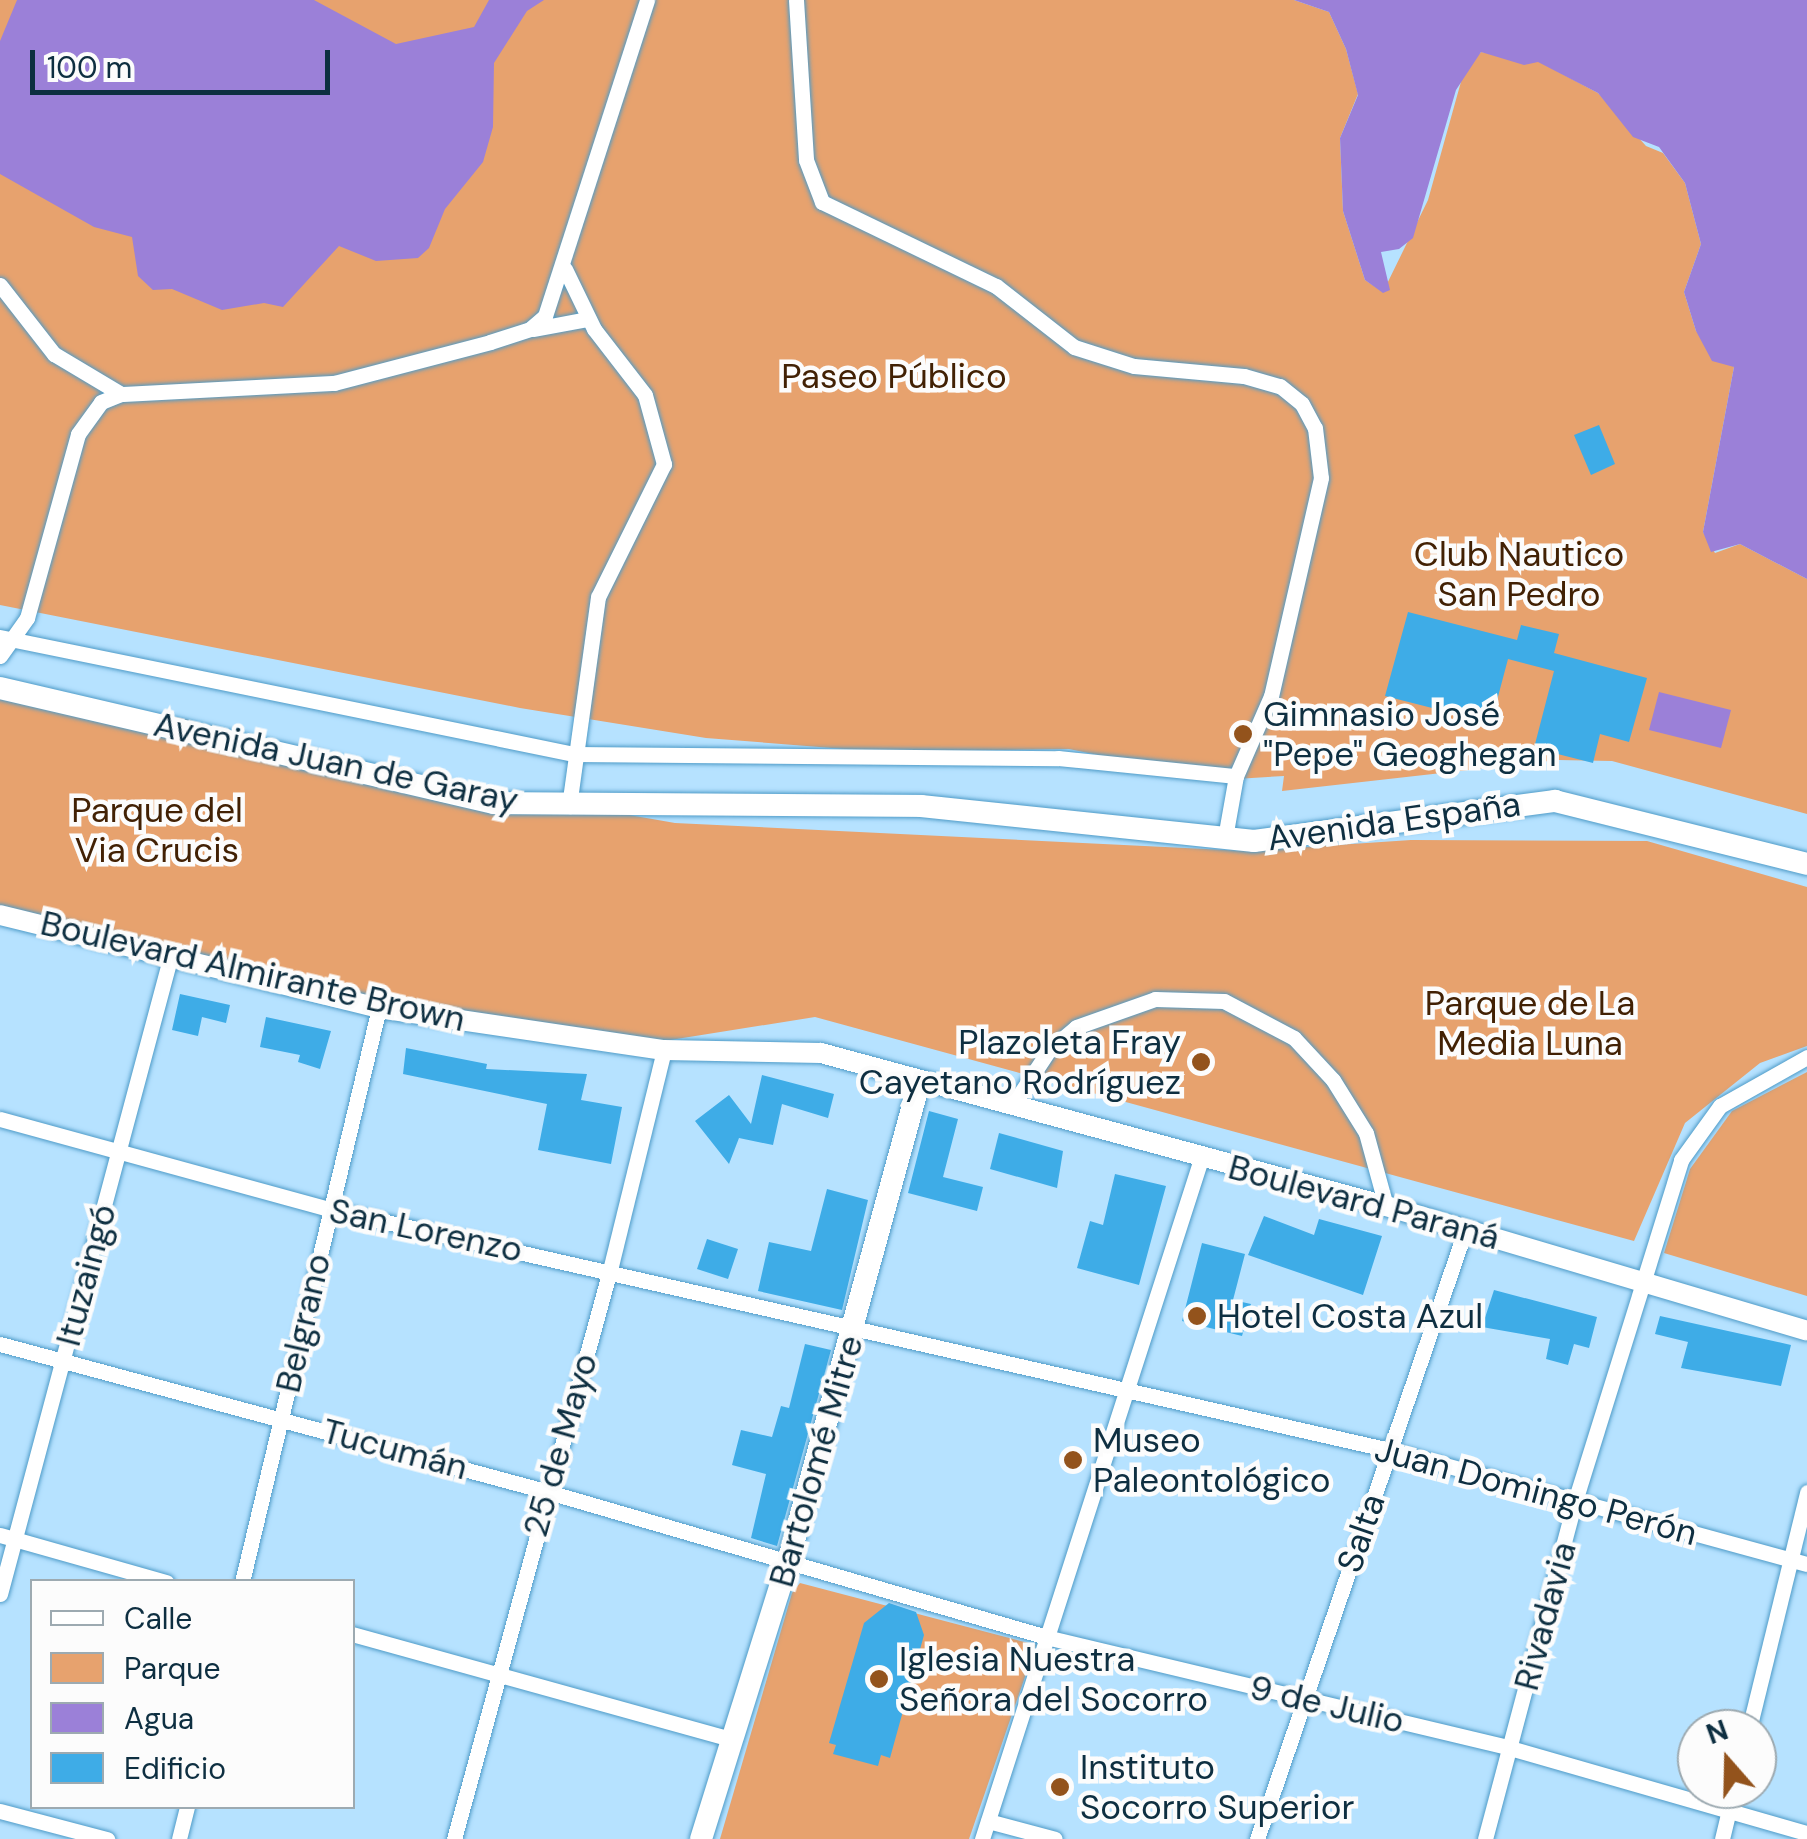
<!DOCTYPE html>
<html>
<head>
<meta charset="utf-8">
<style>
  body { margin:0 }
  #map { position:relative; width:1807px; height:1839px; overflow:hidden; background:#b6e2ff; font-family:"DM Sans",sans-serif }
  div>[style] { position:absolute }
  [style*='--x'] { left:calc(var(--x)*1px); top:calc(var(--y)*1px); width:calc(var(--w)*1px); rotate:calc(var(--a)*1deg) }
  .green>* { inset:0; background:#e7a26e }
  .water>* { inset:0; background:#9b80d8 }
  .building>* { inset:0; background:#3eace7 }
  .roads { filter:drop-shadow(0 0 2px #4e9bc8) drop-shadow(0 0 2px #4e9bc8) }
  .minor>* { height:15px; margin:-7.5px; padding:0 7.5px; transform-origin:7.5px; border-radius:7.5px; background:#fff }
  .tertiary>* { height:20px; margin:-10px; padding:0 10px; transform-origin:10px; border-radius:10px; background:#fff }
  .secondary>* { height:22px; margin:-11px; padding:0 11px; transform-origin:11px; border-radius:11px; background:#fff }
  .dots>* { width:28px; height:28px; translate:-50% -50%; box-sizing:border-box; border:5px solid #fcfcfc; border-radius:50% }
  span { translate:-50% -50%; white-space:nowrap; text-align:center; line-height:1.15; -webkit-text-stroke:9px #fcfcfc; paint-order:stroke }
  .park-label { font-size:35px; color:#422104 }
  .poi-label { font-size:35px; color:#0e2f41 }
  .left { translate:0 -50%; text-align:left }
  .right { translate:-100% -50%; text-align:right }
  .street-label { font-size:35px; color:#0e2f41 }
  .legend { position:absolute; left:30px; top:1579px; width:325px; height:230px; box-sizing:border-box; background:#fcfcfc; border:2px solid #9daab1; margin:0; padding:12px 18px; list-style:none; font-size:30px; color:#0e2f41 }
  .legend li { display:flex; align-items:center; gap:20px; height:50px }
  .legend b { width:50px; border:2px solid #9daab1 }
  .north { position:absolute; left:1677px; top:1709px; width:100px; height:100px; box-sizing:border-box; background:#fcfcfc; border:2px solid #9daab1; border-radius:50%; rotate:340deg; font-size:28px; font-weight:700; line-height:40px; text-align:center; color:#0e2f41 }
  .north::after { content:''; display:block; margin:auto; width:35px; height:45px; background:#93531c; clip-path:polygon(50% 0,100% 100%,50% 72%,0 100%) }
  .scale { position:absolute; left:30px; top:50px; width:300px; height:45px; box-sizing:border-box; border:5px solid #0e2f41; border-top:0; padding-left:12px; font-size:30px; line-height:35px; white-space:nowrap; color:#0e2f41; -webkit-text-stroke:8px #fcfcfc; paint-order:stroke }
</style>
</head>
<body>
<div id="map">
  <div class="green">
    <i style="clip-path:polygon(0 0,1294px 0,1329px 12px,1346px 49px,1358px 94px,1340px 138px,1343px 211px,1365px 280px,1383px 292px,1428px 200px,1464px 71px,1481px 52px,1538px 61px,1598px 93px,1646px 146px,1663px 153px,1685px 183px,1701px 244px,1684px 292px,1696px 331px,1734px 367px,1703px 532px,1715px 553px,1740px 544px,1807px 579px,1807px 814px,1612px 761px,1558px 760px,1282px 791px,1284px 776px,1219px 780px,1069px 749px,883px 752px,706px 738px,520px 708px,0 605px)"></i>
    <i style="clip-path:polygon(0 685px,181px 718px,429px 780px,675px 823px,1247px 851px,1411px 840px,1647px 841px,1807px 887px,1807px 1046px,1760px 1063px,1685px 1123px,1634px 1241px,815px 1017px,664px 1041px,381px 1000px,0 909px)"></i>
    <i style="clip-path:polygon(1807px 1072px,1807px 1296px,1664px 1253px,1690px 1169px,1732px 1111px)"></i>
    <i style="clip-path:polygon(800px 1583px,1036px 1645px,969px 1839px,720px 1839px,792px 1593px)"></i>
  </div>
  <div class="water">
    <i style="clip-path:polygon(17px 0,314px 0,396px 44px,474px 27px,489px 0,544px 0,527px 11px,494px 63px,493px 127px,483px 162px,445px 209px,429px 248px,418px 258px,376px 261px,339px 246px,283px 307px,264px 303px,222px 310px,172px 289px,153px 290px,138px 276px,132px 237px,94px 227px,0 174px,0 41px)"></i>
    <i style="clip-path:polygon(1294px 0,1807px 0,1807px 579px,1740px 544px,1711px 552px,1703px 532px,1734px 367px,1712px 361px,1696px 331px,1684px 292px,1701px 244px,1685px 183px,1659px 147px,1633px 137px,1598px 93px,1538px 62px,1524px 65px,1481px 52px,1456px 90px,1413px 238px,1399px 249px,1381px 252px,1390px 290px,1383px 293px,1365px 280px,1343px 211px,1340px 138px,1358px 95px,1346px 49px,1329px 12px)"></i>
    <i style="clip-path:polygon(1659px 692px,1731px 710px,1721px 748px,1649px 730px)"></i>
  </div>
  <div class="building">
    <i style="clip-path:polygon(1599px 425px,1615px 464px,1591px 475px,1574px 435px)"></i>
    <i style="clip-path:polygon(1408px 612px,1517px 640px,1521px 625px,1559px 634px,1554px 653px,1647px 678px,1629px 742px,1600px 734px,1593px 763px,1534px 748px,1554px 671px,1508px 659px,1491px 723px,1385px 696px)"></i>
    <i style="clip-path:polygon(180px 994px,230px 1005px,226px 1023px,202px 1017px,198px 1036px,172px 1030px)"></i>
    <i style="clip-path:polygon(266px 1017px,331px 1031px,320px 1069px,298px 1062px,300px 1055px,260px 1047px)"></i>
    <i style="clip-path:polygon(406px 1048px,487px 1064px,486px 1069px,587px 1074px,581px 1100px,622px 1107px,611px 1164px,538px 1150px,547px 1104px,403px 1074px)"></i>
    <i style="clip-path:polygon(762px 1075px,834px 1094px,828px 1118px,782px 1104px,773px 1145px,739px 1138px,729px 1164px,695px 1121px,729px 1095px,751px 1124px)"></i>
    <i style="clip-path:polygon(929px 1111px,958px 1119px,943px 1177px,983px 1187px,977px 1211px,908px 1193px)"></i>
    <i style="clip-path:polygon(999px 1133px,1063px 1151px,1057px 1188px,990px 1169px)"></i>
    <i style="clip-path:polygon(1115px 1174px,1166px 1186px,1139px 1285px,1077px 1268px,1090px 1221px,1103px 1225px)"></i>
    <i style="clip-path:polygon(827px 1189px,868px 1200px,842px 1310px,758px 1291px,769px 1242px,811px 1251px)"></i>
    <i style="clip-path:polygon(1264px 1216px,1314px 1235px,1319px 1219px,1382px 1236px,1363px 1295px,1248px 1255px)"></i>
    <i style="clip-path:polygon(707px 1239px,738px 1249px,728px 1279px,697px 1269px)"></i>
    <i style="clip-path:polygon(1202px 1243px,1245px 1254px,1233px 1300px,1251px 1304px,1242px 1336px,1182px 1321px)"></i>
    <i style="clip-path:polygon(1494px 1290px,1597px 1317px,1589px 1348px,1574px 1344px,1568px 1365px,1546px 1359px,1550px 1339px,1482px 1327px)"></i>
    <i style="clip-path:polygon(1660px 1316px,1791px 1345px,1781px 1386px,1681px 1368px,1688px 1342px,1655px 1334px)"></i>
    <i style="clip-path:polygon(805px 1344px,831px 1350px,777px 1546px,751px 1538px,766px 1474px,732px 1465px,741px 1430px,772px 1437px,781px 1406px,789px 1408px)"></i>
    <i style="clip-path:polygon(889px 1603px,916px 1612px,924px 1635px,890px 1758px,881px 1755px,878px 1766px,833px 1754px,836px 1745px,829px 1743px,864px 1623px)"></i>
  </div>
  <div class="roads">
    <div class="minor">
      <i style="--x:796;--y:0;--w:160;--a:86.4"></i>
      <i style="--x:806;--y:160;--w:45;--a:69.1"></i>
      <i style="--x:822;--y:202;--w:193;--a:25.8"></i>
      <i style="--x:996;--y:286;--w:99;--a:38"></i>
      <i style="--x:1074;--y:347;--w:63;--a:17.6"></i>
      <i style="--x:1134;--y:366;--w:110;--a:5.2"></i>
      <i style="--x:1244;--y:376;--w:37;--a:16"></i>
      <i style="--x:1280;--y:386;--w:28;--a:39"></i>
      <i style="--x:1302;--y:404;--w:27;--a:62"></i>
      <i style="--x:1315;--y:428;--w:50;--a:83.2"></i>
      <i style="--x:1321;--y:478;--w:224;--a:102.9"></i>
      <i style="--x:1271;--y:696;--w:87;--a:113.6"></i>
      <i style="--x:1236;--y:776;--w:63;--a:100.1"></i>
      <i style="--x:565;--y:269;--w:67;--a:64.2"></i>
      <i style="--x:594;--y:329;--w:83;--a:52.3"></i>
      <i style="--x:645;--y:395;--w:72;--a:74.6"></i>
      <i style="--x:664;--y:464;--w:148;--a:116.4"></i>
      <i style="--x:598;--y:597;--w:211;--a:97.9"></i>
      <i style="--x:0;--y:285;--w:88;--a:52"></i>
      <i style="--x:54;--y:354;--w:78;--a:30.8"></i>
      <i style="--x:534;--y:329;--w:55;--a:-10.5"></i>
      <i style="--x:0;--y:637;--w:586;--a:11.52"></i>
      <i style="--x:574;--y:754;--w:484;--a:0.5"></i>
      <i style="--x:1058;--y:758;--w:179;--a:5.8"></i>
      <i style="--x:0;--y:656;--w:47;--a:-54.6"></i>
      <i style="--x:27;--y:618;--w:191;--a:-74.5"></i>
      <i style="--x:78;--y:434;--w:39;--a:-54"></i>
      <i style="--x:101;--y:402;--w:22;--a:-22"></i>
      <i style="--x:121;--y:394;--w:213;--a:-3"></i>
      <i style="--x:334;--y:383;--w:161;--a:-14.7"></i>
      <i style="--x:490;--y:342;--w:42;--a:-18"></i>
      <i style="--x:530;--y:329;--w:20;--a:-41"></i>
      <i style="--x:545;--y:316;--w:332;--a:-72.1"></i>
      <i style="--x:1014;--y:1103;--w:64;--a:-56.6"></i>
      <i style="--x:1049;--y:1050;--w:35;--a:-40"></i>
      <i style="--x:1076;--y:1027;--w:84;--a:-19.5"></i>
      <i style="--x:1155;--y:999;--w:69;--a:1.7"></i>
      <i style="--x:1224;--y:1001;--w:79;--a:27.9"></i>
      <i style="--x:1294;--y:1038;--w:57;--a:47.1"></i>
      <i style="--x:1333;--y:1080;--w:62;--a:58.1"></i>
      <i style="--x:1366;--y:1133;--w:76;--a:74.7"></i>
      <i style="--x:0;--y:1119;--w:341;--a:15.3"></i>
      <i style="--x:329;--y:1209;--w:1088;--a:12.8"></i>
      <i style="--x:1390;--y:1450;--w:432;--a:15.3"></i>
      <i style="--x:0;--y:1344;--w:564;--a:15.09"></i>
      <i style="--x:545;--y:1491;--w:526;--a:16.23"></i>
      <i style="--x:1050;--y:1638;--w:473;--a:13.4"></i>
      <i style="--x:1510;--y:1748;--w:309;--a:16"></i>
      <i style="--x:0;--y:1535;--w:173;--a:15.8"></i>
      <i style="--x:242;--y:1582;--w:590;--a:-76.58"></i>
      <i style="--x:0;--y:1594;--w:661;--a:-75.02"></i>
      <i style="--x:352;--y:1634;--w:392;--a:15.5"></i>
      <i style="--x:1749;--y:1729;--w:244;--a:-76.2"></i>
      <i style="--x:0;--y:1811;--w:111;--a:14.7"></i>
      <i style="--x:988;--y:1821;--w:69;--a:15"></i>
      <i style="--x:179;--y:1839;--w:34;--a:-76"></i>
      <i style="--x:454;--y:1839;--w:590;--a:-74.67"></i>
      <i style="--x:610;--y:1270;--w:227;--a:-76.2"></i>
      <i style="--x:982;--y:1839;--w:714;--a:-72.15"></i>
      <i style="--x:1257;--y:1839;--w:646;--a:-71.12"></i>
      <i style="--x:1485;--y:1839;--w:350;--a:-75.1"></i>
      <i style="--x:1575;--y:1501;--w:357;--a:-72.7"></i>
      <i style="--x:1681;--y:1160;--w:67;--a:-54.2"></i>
      <i style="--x:1720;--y:1106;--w:100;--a:-29.4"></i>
      <i style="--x:1722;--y:1839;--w:51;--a:-76.5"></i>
    </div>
    <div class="tertiary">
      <i style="--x:0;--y:915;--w:390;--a:13.8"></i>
      <i style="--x:379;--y:1008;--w:288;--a:8.4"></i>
      <i style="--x:664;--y:1050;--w:157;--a:1.1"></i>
      <i style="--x:821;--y:1053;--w:585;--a:15.15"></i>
      <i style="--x:1386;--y:1206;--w:439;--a:16.5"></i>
    </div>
    <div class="secondary">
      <i style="--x:0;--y:688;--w:507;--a:13.1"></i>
      <i style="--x:494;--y:803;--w:427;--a:0.4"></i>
      <i style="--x:921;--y:806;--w:335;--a:6"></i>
      <i style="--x:1254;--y:841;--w:304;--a:-7.6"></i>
      <i style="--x:1555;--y:801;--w:260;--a:14"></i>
      <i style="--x:701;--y:1839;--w:290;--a:-72.6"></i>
      <i style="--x:788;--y:1562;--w:499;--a:-74.7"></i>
    </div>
  </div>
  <div class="dots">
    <i style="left:1243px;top:734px;background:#93531c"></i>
    <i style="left:1201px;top:1062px;background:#93531c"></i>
    <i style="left:1197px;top:1316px;background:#93531c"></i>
    <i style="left:1073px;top:1460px;background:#93531c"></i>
    <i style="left:879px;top:1679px;background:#93531c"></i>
    <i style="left:1060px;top:1787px;background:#93531c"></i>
  </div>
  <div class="park-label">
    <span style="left:894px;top:376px">Paseo Público</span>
    <span style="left:1519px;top:574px">Club Nautico<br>San Pedro</span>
    <span style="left:157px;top:830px">Parque del<br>Via Crucis</span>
    <span style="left:1530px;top:1023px">Parque de La<br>Media Luna</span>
  </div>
  <div class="poi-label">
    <span class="left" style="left:1263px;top:734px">Gimnasio José<br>"Pepe" Geoghegan</span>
    <span class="right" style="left:1181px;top:1062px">Plazoleta Fray<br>Cayetano Rodríguez</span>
    <span class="left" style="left:1217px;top:1316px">Hotel Costa Azul</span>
    <span class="left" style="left:1093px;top:1460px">Museo<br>Paleontológico</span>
    <span class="left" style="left:899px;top:1679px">Iglesia Nuestra<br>Señora del Socorro</span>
    <span class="left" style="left:1080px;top:1787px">Instituto<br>Socorro Superior</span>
  </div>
  <div class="street-label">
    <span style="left:336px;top:762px;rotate:12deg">Avenida Juan de Garay</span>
    <span style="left:1394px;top:821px;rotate:-8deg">Avenida España</span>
    <span style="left:253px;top:971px;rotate:13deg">Boulevard Almirante Brown</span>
    <span style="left:1364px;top:1202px;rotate:15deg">Boulevard Paraná</span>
    <span style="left:426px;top:1230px;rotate:12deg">San Lorenzo</span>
    <span style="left:86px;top:1275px;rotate:-75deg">Ituzaingó</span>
    <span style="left:303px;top:1323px;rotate:-77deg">Belgrano</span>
    <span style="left:560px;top:1445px;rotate:-74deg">25 de Mayo</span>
    <span style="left:395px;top:1449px;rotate:15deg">Tucumán</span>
    <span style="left:816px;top:1461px;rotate:-74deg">Bartolomé Mitre</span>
    <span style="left:1536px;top:1491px;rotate:15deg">Juan Domingo Perón</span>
    <span style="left:1361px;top:1533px;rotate:-71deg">Salta</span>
    <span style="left:1545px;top:1616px;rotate:-75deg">Rivadavia</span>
    <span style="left:1327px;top:1704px;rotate:13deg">9 de Julio</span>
  </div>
  <ul class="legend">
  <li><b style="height:12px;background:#fff"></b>Calle</li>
  <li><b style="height:28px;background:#e7a26e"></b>Parque</li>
  <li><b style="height:28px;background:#9b80d8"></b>Agua</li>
  <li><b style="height:28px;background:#3eace7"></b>Edificio</li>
  </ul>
  <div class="north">N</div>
  <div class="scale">100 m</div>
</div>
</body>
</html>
